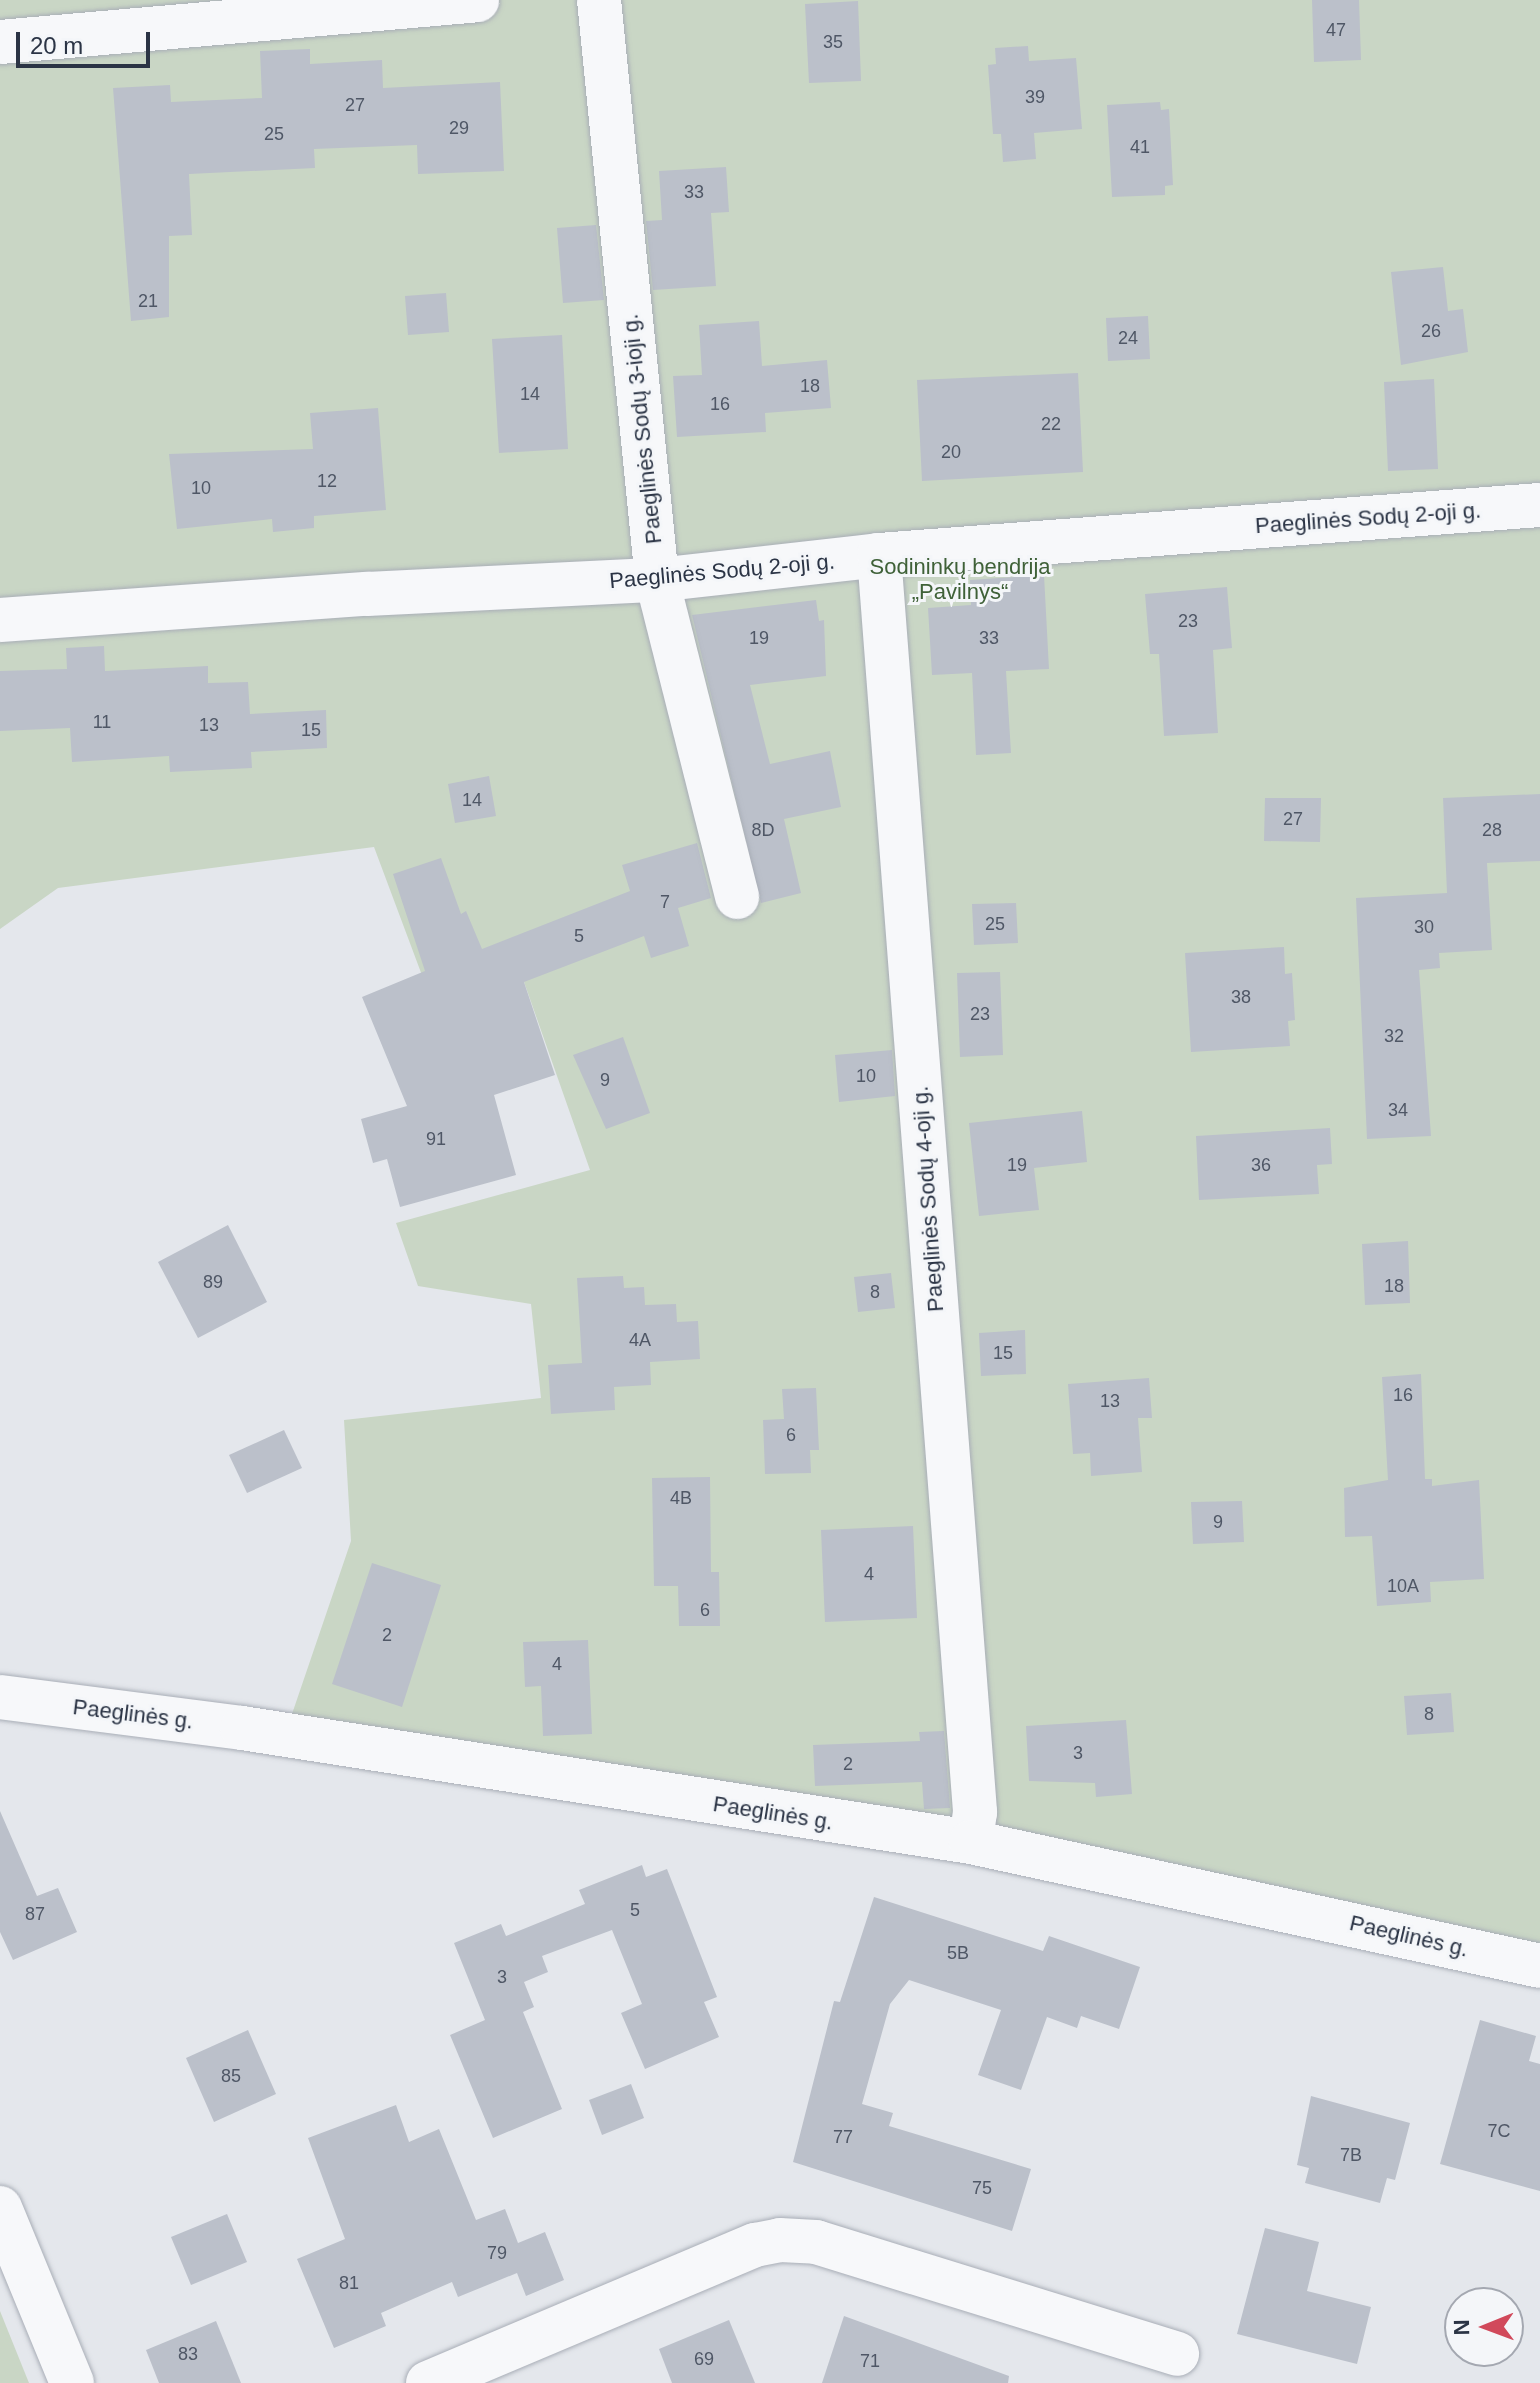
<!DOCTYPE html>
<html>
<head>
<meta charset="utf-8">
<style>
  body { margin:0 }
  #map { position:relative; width:1540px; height:2383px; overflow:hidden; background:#e4e7ec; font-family:Arial,sans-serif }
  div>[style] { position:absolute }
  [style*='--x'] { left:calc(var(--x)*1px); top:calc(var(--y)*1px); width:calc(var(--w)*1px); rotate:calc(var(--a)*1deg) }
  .green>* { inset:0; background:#c9d6c5 }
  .building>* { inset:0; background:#bbc0ca }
  .roads { filter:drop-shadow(0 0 2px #a9aeb7) drop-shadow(0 0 2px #a9aeb7) }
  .minor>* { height:44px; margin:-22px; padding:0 22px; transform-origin:22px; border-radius:22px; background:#f7f8fa }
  span { translate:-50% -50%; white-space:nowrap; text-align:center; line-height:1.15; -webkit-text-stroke:6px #f4f6f9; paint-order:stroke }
  .number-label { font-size:18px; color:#4f5766 }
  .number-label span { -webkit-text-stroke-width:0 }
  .street-label { font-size:22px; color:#2b3445 }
  .park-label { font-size:22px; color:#3f6138 }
  .north { position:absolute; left:1444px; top:2287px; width:80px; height:80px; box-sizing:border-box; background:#f4f6f9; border:2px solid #a4a8b1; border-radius:50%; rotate:269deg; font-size:22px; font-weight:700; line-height:32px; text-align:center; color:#2b3445 }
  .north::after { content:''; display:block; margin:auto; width:28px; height:36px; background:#d1495b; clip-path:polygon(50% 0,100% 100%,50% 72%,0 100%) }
  .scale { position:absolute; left:16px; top:32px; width:134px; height:36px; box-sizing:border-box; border:4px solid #2b3445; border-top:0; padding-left:10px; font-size:24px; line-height:28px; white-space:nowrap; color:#2b3445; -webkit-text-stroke:6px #f4f6f9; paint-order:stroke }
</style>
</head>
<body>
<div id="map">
  <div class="green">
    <i style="clip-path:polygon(0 0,1540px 0,1540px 1979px,1008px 1863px,278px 1755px,351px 1541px,344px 1420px,541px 1398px,531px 1304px,418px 1286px,396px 1223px,590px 1170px,510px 942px,423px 978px,374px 847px,58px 888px,0 929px)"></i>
    <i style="clip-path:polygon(0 2311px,29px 2383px,0 2383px)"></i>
  </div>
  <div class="building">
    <i style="clip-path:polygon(1312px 0,1359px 0,1361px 60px,1314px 62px)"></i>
    <i style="clip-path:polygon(858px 1px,861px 81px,809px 83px,805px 4px)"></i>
    <i style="clip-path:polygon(1028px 46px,1029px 61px,1076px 58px,1082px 129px,1034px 133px,1036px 159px,1003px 162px,1001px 134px,993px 134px,988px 65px,996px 64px,995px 48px)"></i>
    <i style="clip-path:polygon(310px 49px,310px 64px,382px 60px,383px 88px,500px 82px,504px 171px,418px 174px,417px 145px,314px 149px,315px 168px,189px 174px,192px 235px,169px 236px,169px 317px,131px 321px,113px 88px,170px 85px,171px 102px,262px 98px,260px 51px)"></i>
    <i style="clip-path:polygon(1160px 102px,1161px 110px,1169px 109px,1173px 185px,1165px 186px,1165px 195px,1112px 197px,1107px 105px)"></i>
    <i style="clip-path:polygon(726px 167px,729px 212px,711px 213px,716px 286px,653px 290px,646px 221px,662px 220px,659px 171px)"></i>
    <i style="clip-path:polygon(596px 225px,604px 300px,563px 303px,557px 228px)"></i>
    <i style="clip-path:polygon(1443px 267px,1448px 311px,1463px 309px,1468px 352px,1401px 365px,1391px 272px)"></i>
    <i style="clip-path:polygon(446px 293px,449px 332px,408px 335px,405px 296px)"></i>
    <i style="clip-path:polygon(1148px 316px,1150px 359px,1108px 361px,1106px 318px)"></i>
    <i style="clip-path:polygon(759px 321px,762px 366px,827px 360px,831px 408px,765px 413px,766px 432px,677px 437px,673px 376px,702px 375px,699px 325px)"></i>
    <i style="clip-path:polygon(562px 335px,568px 449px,499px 453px,492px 339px)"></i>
    <i style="clip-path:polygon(1078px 373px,1083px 472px,922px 481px,917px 380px)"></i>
    <i style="clip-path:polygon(1434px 379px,1438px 469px,1388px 471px,1384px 382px)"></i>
    <i style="clip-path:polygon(378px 408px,386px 510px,314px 516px,314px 528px,273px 532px,272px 519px,177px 529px,169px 454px,313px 449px,310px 413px)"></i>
    <i style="clip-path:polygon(1044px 575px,1049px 669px,1006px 671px,1011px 753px,976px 755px,972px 673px,932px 675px,928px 608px,971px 605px,970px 580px)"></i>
    <i style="clip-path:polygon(1227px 587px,1232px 648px,1213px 650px,1218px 733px,1164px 736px,1159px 654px,1150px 654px,1145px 594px)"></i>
    <i style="clip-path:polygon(816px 600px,819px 621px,824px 620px,826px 676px,750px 685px,770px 764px,830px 751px,841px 807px,784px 819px,801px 893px,761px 903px,692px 615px)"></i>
    <i style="clip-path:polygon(104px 646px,105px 671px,208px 666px,208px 683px,248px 682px,250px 714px,326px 710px,327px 748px,251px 752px,252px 768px,170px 772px,169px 756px,72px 762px,70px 728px,0 731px,0 671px,67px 669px,66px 648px)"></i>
    <i style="clip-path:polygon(489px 776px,496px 816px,455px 823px,448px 784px)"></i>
    <i style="clip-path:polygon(1540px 794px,1540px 861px,1487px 863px,1492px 950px,1439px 953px,1440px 968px,1419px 970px,1431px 1136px,1367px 1139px,1356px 898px,1447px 893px,1443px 798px)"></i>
    <i style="clip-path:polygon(1265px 798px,1321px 798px,1320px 842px,1264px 841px)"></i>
    <i style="clip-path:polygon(697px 843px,711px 898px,678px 908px,689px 946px,651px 958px,644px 936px,524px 982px,555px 1075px,494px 1095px,516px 1175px,400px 1207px,387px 1159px,373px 1163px,361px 1119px,407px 1106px,362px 997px,425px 971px,393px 874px,441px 858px,461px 914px,466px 911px,482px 949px,630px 891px,622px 865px)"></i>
    <i style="clip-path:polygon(1016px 903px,1018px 943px,974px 945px,972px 904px)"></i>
    <i style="clip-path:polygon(1284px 947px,1285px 974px,1292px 973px,1295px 1020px,1288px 1021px,1290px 1046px,1191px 1052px,1185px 953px)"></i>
    <i style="clip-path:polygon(1000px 972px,1003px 1055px,960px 1057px,957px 973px)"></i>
    <i style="clip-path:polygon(623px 1037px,650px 1113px,606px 1129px,573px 1055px)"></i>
    <i style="clip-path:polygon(892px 1050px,895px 1096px,839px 1102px,835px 1055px)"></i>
    <i style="clip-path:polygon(1082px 1111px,1087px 1162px,1034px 1168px,1039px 1210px,979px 1216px,969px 1123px)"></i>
    <i style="clip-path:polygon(1330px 1128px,1332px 1164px,1317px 1165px,1319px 1194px,1199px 1200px,1196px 1136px)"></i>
    <i style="clip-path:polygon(228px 1225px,267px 1302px,198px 1338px,158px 1262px)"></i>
    <i style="clip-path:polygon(1408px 1241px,1410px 1303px,1365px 1305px,1362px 1244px)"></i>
    <i style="clip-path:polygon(891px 1273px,895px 1308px,858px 1312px,854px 1277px)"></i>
    <i style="clip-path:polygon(623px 1276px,624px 1288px,644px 1287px,645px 1305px,676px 1304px,677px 1322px,698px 1321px,700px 1359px,650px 1362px,651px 1385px,614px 1387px,615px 1410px,551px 1414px,548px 1365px,582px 1363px,577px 1278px)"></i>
    <i style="clip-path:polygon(1025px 1330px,1026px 1374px,981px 1376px,979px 1333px)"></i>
    <i style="clip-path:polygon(1421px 1374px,1425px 1479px,1432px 1479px,1432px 1486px,1479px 1480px,1484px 1579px,1430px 1582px,1431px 1602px,1377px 1606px,1372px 1536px,1345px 1537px,1344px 1488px,1388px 1480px,1382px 1377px)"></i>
    <i style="clip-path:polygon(1149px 1378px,1152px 1418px,1138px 1418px,1142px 1472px,1091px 1476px,1090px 1453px,1073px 1454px,1068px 1384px)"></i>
    <i style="clip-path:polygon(816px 1388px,819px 1450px,810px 1450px,811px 1473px,765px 1474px,763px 1420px,784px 1419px,782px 1389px)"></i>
    <i style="clip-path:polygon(284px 1430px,302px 1468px,247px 1493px,229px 1455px)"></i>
    <i style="clip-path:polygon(710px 1477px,711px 1572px,719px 1572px,720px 1626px,679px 1626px,678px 1586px,654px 1586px,652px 1478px)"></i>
    <i style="clip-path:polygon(1242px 1501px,1244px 1542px,1193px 1544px,1191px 1502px)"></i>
    <i style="clip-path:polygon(913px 1526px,917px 1618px,825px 1622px,821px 1530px)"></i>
    <i style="clip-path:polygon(372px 1563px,441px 1585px,402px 1707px,332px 1684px)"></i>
    <i style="clip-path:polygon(588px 1640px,592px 1734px,543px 1736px,541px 1686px,525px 1687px,523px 1642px)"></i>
    <i style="clip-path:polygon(1451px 1693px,1454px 1732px,1407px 1735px,1404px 1696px)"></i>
    <i style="clip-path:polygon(1126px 1720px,1132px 1794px,1096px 1797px,1095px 1783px,1029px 1781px,1026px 1726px)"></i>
    <i style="clip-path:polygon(944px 1731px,950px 1808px,924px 1809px,922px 1782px,815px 1786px,813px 1745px,920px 1741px,919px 1732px)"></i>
    <i style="clip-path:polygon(0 1811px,37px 1896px,58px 1888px,77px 1932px,13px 1960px,0 1932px)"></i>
    <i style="clip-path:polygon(642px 1865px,646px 1877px,667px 1869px,717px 1997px,704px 2002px,719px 2037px,645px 2069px,621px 2013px,642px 2004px,612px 1930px,542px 1956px,548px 1972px,524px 1982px,534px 2007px,523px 2012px,562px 2109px,493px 2138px,450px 2035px,485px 2020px,454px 1943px,501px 1924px,506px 1936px,585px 1904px,579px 1890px)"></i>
    <i style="clip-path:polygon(874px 1897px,1043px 1951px,1049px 1936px,1140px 1967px,1119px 2029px,1081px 2016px,1077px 2028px,1047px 2017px,1021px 2090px,978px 2075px,1001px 2010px,909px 1980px,890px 2004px,862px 2104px,893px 2113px,889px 2126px,1031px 2169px,1012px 2231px,793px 2162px,834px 2001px,840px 2002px)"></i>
    <i style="clip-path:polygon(1480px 2020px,1536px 2036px,1529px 2061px,1540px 2064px,1540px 2191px,1440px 2164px)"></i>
    <i style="clip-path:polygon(248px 2030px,276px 2094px,214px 2122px,186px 2058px)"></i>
    <i style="clip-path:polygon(631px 2084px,644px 2118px,602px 2135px,589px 2100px)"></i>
    <i style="clip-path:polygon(1311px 2096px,1410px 2123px,1395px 2180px,1387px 2178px,1380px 2203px,1305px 2183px,1309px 2168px,1297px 2165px)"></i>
    <i style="clip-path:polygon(396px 2105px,409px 2142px,439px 2129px,476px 2220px,505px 2209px,518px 2243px,545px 2232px,564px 2280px,526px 2296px,517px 2273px,458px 2297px,452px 2282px,381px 2313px,386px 2326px,334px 2348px,297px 2259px,345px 2239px,308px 2138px)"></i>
    <i style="clip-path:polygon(227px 2214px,247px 2262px,191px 2285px,171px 2237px)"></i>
    <i style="clip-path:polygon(1265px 2228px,1319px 2242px,1307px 2291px,1371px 2307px,1357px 2364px,1237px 2334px)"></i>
    <i style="clip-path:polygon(844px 2316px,1009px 2376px,1008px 2383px,822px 2383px)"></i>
    <i style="clip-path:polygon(729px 2320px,755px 2383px,672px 2383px,659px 2349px)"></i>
    <i style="clip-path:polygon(216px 2321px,241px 2383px,159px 2383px,146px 2350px)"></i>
  </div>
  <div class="roads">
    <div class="minor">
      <i style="--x:599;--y:0;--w:583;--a:84.29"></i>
      <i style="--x:657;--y:580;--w:327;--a:75.8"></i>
      <i style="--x:0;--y:42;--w:479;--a:-5"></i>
      <i style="--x:879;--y:555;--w:1261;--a:85.63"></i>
      <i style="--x:975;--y:1812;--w:30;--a:98"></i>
      <i style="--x:0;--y:620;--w:368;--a:-4.1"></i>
      <i style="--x:367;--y:594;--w:290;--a:-2.8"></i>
      <i style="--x:657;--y:580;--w:223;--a:-6.4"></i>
      <i style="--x:879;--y:555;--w:663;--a:-4.33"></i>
      <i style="--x:0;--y:1697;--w:244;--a:7.3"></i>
      <i style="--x:242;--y:1728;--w:738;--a:8.89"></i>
      <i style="--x:971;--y:1842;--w:582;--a:12.29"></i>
      <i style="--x:0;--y:2208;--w:189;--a:67.6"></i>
      <i style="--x:428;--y:2383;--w:355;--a:-22.9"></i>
      <i style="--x:755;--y:2245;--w:25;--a:-11"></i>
      <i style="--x:780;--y:2240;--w:36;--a:3"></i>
      <i style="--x:816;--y:2242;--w:378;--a:17.2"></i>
    </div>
  </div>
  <div class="number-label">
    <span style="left:1336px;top:30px">47</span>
    <span style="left:833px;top:42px">35</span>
    <span style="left:1035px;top:97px">39</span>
    <span style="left:355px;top:105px">27</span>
    <span style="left:459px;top:128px">29</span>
    <span style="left:274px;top:134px">25</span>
    <span style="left:1140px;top:147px">41</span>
    <span style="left:694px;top:192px">33</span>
    <span style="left:148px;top:301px">21</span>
    <span style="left:1431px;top:331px">26</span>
    <span style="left:1128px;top:338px">24</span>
    <span style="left:810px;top:386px">18</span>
    <span style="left:530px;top:394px">14</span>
    <span style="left:720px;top:404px">16</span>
    <span style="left:1051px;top:424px">22</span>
    <span style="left:951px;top:452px">20</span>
    <span style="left:327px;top:481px">12</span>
    <span style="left:201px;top:488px">10</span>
    <span style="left:1188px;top:621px">23</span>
    <span style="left:759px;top:638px">19</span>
    <span style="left:989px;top:638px">33</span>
    <span style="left:102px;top:722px">11</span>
    <span style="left:209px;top:725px">13</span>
    <span style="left:311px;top:730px">15</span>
    <span style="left:472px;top:800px">14</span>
    <span style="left:1293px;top:819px">27</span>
    <span style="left:763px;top:830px">8D</span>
    <span style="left:1492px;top:830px">28</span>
    <span style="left:665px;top:902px">7</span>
    <span style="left:995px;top:924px">25</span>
    <span style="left:1424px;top:927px">30</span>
    <span style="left:579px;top:936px">5</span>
    <span style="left:1241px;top:997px">38</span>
    <span style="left:980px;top:1014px">23</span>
    <span style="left:1394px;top:1036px">32</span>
    <span style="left:866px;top:1076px">10</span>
    <span style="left:605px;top:1080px">9</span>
    <span style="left:1398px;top:1110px">34</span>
    <span style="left:436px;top:1139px">91</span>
    <span style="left:1017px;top:1165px">19</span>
    <span style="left:1261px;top:1165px">36</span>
    <span style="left:213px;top:1282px">89</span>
    <span style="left:1394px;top:1286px">18</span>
    <span style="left:875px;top:1292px">8</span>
    <span style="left:640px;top:1340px">4A</span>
    <span style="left:1003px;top:1353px">15</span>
    <span style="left:1403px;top:1395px">16</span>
    <span style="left:1110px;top:1401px">13</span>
    <span style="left:791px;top:1435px">6</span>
    <span style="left:681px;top:1498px">4B</span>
    <span style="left:1218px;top:1522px">9</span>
    <span style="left:869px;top:1574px">4</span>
    <span style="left:1403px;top:1586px">10A</span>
    <span style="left:705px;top:1610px">6</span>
    <span style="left:387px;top:1635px">2</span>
    <span style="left:557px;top:1664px">4</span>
    <span style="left:1429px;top:1714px">8</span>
    <span style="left:1078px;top:1753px">3</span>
    <span style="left:848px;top:1764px">2</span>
    <span style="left:635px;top:1910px">5</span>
    <span style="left:35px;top:1914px">87</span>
    <span style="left:958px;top:1953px">5B</span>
    <span style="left:502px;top:1977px">3</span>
    <span style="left:231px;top:2076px">85</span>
    <span style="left:1499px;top:2131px">7C</span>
    <span style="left:843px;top:2137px">77</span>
    <span style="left:1351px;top:2155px">7B</span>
    <span style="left:982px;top:2188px">75</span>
    <span style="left:497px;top:2253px">79</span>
    <span style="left:349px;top:2283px">81</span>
    <span style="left:188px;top:2354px">83</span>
    <span style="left:704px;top:2359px">69</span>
    <span style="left:870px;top:2361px">71</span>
  </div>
  <div class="street-label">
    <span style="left:642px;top:429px;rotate:-96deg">Paeglinės Sodų 3-ioji g.</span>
    <span style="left:1368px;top:518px;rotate:-4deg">Paeglinės Sodų 2-oji g.</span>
    <span style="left:722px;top:571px;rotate:-5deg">Paeglinės Sodų 2-oji g.</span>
    <span style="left:928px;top:1199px;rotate:-94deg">Paeglinės Sodų 4-oji g.</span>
    <span style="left:133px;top:1714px;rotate:7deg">Paeglinės g.</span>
    <span style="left:773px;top:1813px;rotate:9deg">Paeglinės g.</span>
    <span style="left:1409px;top:1936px;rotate:13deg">Paeglinės g.</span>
  </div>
  <div class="park-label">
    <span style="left:960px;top:579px">Sodininkų bendrija<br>„Pavilnys“</span>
  </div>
  <div class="north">N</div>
  <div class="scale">20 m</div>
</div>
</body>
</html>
